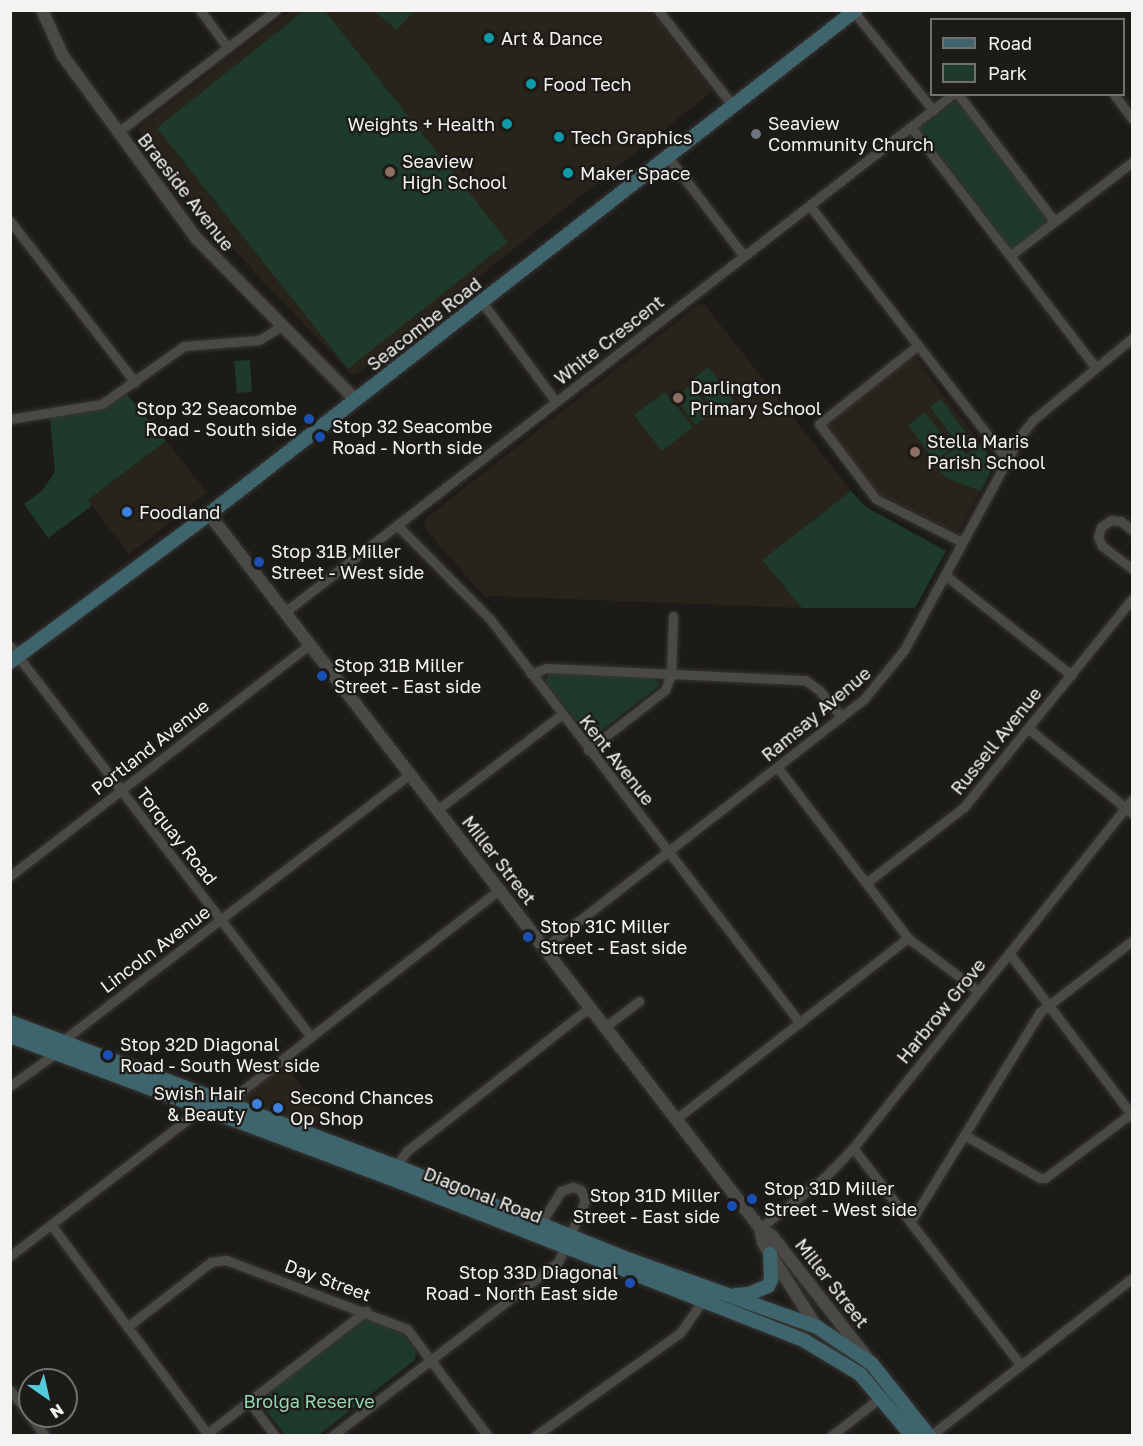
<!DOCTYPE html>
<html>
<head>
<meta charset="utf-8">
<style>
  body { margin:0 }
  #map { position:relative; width:1143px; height:1446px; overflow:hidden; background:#1d1b18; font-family:"Golos Text",sans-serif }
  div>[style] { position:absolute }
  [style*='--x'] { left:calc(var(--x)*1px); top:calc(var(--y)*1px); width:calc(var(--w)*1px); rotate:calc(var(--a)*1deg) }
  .built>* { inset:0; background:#28231b }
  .green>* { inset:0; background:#1e3a2a }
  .roads { filter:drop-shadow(0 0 2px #373533) drop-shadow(0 0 2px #373533) }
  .minor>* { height:9px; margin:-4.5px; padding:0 4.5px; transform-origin:4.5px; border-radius:4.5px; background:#4b4946 }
  .tertiary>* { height:12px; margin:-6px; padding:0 6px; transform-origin:6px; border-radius:6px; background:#4b4946 }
  .secondary>* { height:14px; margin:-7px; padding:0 7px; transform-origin:7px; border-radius:7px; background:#3e656d }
  .dots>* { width:16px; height:16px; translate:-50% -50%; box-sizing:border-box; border:3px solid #1d1b18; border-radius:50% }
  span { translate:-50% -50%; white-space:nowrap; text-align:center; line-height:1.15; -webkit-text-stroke:4.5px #1d1b18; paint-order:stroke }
  .poi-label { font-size:18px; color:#f5f3f1 }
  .left { translate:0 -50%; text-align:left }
  .right { translate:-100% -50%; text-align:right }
  .street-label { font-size:18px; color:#f5f3f1 }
  .park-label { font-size:18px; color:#92d8b0 }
  .frame { position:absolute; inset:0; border:12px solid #f5f3f1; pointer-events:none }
  .legend { position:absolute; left:930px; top:18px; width:195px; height:78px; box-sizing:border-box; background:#1d1b18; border:2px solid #73716f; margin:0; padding:8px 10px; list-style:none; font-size:18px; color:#f5f3f1 }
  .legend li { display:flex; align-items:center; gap:12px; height:30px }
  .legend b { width:30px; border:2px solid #73716f }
  .north { position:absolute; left:18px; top:1368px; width:60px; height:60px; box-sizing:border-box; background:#1d1b18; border:2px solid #73716f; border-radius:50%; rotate:146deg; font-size:16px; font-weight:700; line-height:24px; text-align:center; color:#f5f3f1 }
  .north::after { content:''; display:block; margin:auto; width:21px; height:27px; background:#53cbdb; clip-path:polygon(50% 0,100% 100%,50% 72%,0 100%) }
</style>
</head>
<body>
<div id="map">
  <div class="built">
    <i style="clip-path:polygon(290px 11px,651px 11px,713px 91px,356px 374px,350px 373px,201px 215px,138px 129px)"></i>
    <i style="clip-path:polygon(699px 304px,705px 305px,851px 491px,762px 560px,802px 608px,490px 596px,486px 599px,424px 527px,427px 517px)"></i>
    <i style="clip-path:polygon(909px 358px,916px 358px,992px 459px,993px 467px,960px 530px,955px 532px,874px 491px,826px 428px,829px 418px)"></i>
    <i style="clip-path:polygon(166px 441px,207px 492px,129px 555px,88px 500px)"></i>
    <i style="clip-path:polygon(284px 1063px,326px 1117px,309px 1130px,238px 1104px,240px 1097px)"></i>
  </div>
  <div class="green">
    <i style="clip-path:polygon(305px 10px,325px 11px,508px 242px,348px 369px,157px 128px)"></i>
    <i style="clip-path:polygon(374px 11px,414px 11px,397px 30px)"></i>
    <i style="clip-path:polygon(956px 100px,1049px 222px,1012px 250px,919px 128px)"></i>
    <i style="clip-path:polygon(250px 360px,252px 392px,237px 393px,234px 361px)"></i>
    <i style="clip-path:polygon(708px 367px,733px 400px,717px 413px,692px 380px)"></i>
    <i style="clip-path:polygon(691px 385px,712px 413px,696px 425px,674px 397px)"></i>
    <i style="clip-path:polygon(665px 392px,693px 427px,662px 451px,634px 415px)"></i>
    <i style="clip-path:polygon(127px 394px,166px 441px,88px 500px,92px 506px,48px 538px,24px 504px,42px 491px,55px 472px,50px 418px,106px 408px)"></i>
    <i style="clip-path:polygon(941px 399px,969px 437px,959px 445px,966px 455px,981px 444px,992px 459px,993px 467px,981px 491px,948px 479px,933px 465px,959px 445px,930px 407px)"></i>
    <i style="clip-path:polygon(925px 412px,952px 448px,935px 461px,908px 425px)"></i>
    <i style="clip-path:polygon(851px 491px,866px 507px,946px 551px,915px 608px,802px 608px,762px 560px)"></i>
    <i style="clip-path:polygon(549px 673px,655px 678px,660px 685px,591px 739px,545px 682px)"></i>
    <i style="clip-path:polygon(364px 1318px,401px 1331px,416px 1351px,415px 1360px,319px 1435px,285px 1435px,261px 1404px,260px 1396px)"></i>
  </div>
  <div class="roads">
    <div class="minor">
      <i style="--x:200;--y:10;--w:47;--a:53.6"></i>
      <i style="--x:658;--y:10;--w:122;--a:52"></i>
      <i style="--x:854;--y:12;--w:126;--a:51.1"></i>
      <i style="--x:958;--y:94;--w:159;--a:52.9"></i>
      <i style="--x:1114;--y:94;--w:31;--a:54"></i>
      <i style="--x:911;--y:127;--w:302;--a:52.5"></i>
      <i style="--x:117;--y:133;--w:201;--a:-37.7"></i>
      <i style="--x:668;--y:157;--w:125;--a:52.5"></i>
      <i style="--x:810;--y:206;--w:320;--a:52.2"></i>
      <i style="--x:10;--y:221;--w:204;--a:52.2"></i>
      <i style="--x:1011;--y:255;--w:153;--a:-37.5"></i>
      <i style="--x:482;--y:302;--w:124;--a:53.5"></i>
      <i style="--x:917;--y:346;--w:125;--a:141.5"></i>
      <i style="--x:819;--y:424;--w:94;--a:52.8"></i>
      <i style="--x:876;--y:499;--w:96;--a:26.6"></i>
      <i style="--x:10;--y:419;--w:93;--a:-9.3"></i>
      <i style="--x:102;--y:404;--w:100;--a:-35.3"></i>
      <i style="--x:184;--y:346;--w:75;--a:-4.6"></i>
      <i style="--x:259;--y:340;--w:25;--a:-32"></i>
      <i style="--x:398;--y:526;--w:131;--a:45.3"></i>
      <i style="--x:490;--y:619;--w:509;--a:52.5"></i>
      <i style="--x:1132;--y:530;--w:14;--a:-141"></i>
      <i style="--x:1121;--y:521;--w:10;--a:-174"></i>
      <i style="--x:1111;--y:520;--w:12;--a:145"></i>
      <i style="--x:1101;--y:527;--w:10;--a:107"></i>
      <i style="--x:1098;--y:537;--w:10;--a:66"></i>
      <i style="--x:1102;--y:546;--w:38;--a:37"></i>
      <i style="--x:945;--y:575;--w:161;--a:38.4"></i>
      <i style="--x:285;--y:612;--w:845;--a:-37.79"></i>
      <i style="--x:10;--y:646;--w:491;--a:52.4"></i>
      <i style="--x:531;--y:674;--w:17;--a:-21"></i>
      <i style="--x:547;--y:668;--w:258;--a:2.7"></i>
      <i style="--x:805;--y:680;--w:17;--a:36"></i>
      <i style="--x:819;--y:690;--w:35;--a:50"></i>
      <i style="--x:1029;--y:729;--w:133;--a:39.2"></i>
      <i style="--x:588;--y:750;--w:98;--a:-37.9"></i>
      <i style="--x:665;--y:690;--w:17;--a:-69"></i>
      <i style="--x:671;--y:674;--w:58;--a:-88"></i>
      <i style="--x:778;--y:768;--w:214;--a:52.6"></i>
      <i style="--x:908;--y:938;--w:86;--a:37"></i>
      <i style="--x:437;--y:810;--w:156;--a:-37.5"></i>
      <i style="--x:10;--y:876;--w:379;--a:-37.7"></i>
      <i style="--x:866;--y:883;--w:124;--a:-37.8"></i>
      <i style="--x:964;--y:807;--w:267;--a:-51.1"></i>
      <i style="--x:544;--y:948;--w:405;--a:-37.9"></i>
      <i style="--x:864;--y:699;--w:63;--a:-50.8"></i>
      <i style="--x:904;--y:650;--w:243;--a:-61.5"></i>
      <i style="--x:1020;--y:436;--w:21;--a:-51"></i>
      <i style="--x:1033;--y:420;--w:129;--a:-39.6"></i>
      <i style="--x:1009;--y:953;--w:203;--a:52.8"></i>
      <i style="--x:605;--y:1027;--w:43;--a:-37.4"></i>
      <i style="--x:62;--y:1041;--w:439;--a:-37.5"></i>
      <i style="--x:10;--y:1086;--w:57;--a:-35.7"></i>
      <i style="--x:225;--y:1104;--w:348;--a:-38"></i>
      <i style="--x:676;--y:1119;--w:294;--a:-38"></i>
      <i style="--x:966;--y:1136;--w:85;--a:29.6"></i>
      <i style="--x:1040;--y:1178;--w:5;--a:0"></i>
      <i style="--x:1045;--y:1178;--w:109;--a:-36.8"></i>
      <i style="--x:853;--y:1148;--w:273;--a:52.3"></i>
      <i style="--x:396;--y:1166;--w:19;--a:-54"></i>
      <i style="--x:407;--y:1151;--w:233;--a:-38.2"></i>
      <i style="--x:911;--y:1221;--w:246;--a:-58.3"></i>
      <i style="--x:1040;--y:1012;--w:116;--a:-37.7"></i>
      <i style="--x:52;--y:1226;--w:259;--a:53.2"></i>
      <i style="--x:760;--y:1228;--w:83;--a:-38.1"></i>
      <i style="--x:825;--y:1177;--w:40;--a:-46"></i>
      <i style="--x:853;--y:1148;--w:446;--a:-51.3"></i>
      <i style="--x:10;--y:1256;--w:242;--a:-37.6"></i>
      <i style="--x:127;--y:1327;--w:106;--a:-37.7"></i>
      <i style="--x:211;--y:1262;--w:15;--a:-8"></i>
      <i style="--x:226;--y:1260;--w:194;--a:20.9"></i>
      <i style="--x:407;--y:1329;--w:134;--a:52.9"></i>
      <i style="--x:10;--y:1390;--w:33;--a:52"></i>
      <i style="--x:249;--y:1401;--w:44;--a:53.4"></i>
      <i style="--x:30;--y:1416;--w:25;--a:53"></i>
      <i style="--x:204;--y:1436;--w:205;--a:-37.7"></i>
      <i style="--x:332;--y:1436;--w:285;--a:-37.6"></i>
      <i style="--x:558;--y:1262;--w:67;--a:-66.1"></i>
      <i style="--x:585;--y:1201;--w:12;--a:-110"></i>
      <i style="--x:581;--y:1190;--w:9;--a:-159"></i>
      <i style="--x:573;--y:1187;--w:13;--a:162"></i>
      <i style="--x:561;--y:1191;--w:38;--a:122"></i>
      <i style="--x:535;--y:1436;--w:178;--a:-35.4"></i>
      <i style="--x:680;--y:1333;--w:39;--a:-55"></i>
      <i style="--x:831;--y:1436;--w:63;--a:-38"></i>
      <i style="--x:930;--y:1436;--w:256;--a:-38"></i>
    </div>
    <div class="tertiary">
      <i style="--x:42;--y:10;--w:51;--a:65.5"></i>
      <i style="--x:63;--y:56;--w:227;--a:53.8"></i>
      <i style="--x:197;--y:239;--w:226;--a:45.4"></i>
      <i style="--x:209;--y:514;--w:902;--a:52.34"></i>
      <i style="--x:760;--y:1228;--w:14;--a:34"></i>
      <i style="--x:772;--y:1236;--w:156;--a:52"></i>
      <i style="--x:760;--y:1228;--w:15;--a:79"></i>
      <i style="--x:763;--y:1243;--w:100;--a:57.3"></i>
    </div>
    <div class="secondary">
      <i style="--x:10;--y:662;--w:248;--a:-36.6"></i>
      <i style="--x:209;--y:514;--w:820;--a:-37.92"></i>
      <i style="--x:10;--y:1022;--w:412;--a:20.5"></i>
      <i style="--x:396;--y:1166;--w:252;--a:21.9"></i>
      <i style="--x:630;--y:1260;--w:199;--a:19.7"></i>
      <i style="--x:817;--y:1327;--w:66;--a:33.9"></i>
      <i style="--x:872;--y:1364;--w:92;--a:51.6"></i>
      <i style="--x:10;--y:1036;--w:406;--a:20.5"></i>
      <i style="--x:390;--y:1178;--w:446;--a:21.4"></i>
      <i style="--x:805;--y:1341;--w:64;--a:31"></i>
      <i style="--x:860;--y:1374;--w:81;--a:50"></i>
      <i style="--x:735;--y:1295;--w:14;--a:-4"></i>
      <i style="--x:749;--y:1294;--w:21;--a:-23"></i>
      <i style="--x:768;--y:1286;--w:7;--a:-63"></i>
      <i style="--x:771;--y:1280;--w:26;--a:-92"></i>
    </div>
  </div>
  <div class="dots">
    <i style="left:489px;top:38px;background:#0f9aa8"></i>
    <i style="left:531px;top:84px;background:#0f9aa8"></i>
    <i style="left:507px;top:124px;background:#0f9aa8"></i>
    <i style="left:756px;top:134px;background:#6b7280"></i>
    <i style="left:559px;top:137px;background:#0f9aa8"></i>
    <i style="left:390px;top:172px;background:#8d6e63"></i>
    <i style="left:568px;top:173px;background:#0f9aa8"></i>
    <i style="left:678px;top:398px;background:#8d6e63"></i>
    <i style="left:309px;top:419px;background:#1a4fb4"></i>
    <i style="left:320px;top:437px;background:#1a4fb4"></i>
    <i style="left:915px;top:452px;background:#8d6e63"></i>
    <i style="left:127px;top:512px;background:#3f7fe0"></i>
    <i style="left:259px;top:562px;background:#1a4fb4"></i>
    <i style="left:322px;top:676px;background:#1a4fb4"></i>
    <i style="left:528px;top:937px;background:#1a4fb4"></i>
    <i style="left:108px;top:1055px;background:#1a4fb4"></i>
    <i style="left:257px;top:1104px;background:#3f7fe0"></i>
    <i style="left:278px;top:1108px;background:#3f7fe0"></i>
    <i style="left:752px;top:1199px;background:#1a4fb4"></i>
    <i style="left:732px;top:1206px;background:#1a4fb4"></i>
    <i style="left:630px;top:1283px;background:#1a4fb4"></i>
  </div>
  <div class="poi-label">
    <span class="left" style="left:501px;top:38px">Art &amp; Dance</span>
    <span class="left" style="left:543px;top:84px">Food Tech</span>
    <span class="right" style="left:495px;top:124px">Weights + Health</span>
    <span class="left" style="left:768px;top:134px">Seaview<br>Community Church</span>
    <span class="left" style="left:571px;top:137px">Tech Graphics</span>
    <span class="left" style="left:402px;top:172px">Seaview<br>High School</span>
    <span class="left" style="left:580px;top:173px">Maker Space</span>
    <span class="left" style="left:690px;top:398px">Darlington<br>Primary School</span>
    <span class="right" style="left:297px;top:419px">Stop 32 Seacombe<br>Road - South side</span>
    <span class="left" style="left:332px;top:437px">Stop 32 Seacombe<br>Road - North side</span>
    <span class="left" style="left:927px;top:452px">Stella Maris<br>Parish School</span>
    <span class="left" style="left:139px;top:512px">Foodland</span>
    <span class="left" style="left:271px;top:562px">Stop 31B Miller<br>Street - West side</span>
    <span class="left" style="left:334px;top:676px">Stop 31B Miller<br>Street - East side</span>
    <span class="left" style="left:540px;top:937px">Stop 31C Miller<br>Street - East side</span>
    <span class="left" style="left:120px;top:1055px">Stop 32D Diagonal<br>Road - South West side</span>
    <span class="right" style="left:245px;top:1104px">Swish Hair<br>&amp; Beauty</span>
    <span class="left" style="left:290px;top:1108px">Second Chances<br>Op Shop</span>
    <span class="left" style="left:764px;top:1199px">Stop 31D Miller<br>Street - West side</span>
    <span class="right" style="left:720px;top:1206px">Stop 31D Miller<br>Street - East side</span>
    <span class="right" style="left:618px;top:1283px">Stop 33D Diagonal<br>Road - North East side</span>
  </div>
  <div class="street-label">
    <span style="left:186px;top:192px;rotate:52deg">Braeside Avenue</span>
    <span style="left:424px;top:324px;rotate:-38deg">Seacombe Road</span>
    <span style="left:609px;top:340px;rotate:-38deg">White Crescent</span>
    <span style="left:816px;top:714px;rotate:-40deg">Ramsay Avenue</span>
    <span style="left:996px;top:741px;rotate:-51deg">Russell Avenue</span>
    <span style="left:150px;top:747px;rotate:-38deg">Portland Avenue</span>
    <span style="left:617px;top:760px;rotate:52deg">Kent Avenue</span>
    <span style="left:177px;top:836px;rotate:52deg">Torquay Road</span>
    <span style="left:499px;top:860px;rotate:52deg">Miller Street</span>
    <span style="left:155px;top:949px;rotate:-37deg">Lincoln Avenue</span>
    <span style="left:941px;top:1011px;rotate:-51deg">Harbrow Grove</span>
    <span style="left:483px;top:1195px;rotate:21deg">Diagonal Road</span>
    <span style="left:328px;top:1280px;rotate:20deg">Day Street</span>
    <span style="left:832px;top:1283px;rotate:52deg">Miller Street</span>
  </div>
  <div class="park-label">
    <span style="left:309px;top:1401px">Brolga Reserve</span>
  </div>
  <div class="frame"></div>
  <ul class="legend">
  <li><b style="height:8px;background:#3e656d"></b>Road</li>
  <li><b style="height:16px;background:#1e3a2a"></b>Park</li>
  </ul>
  <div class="north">N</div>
</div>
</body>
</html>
